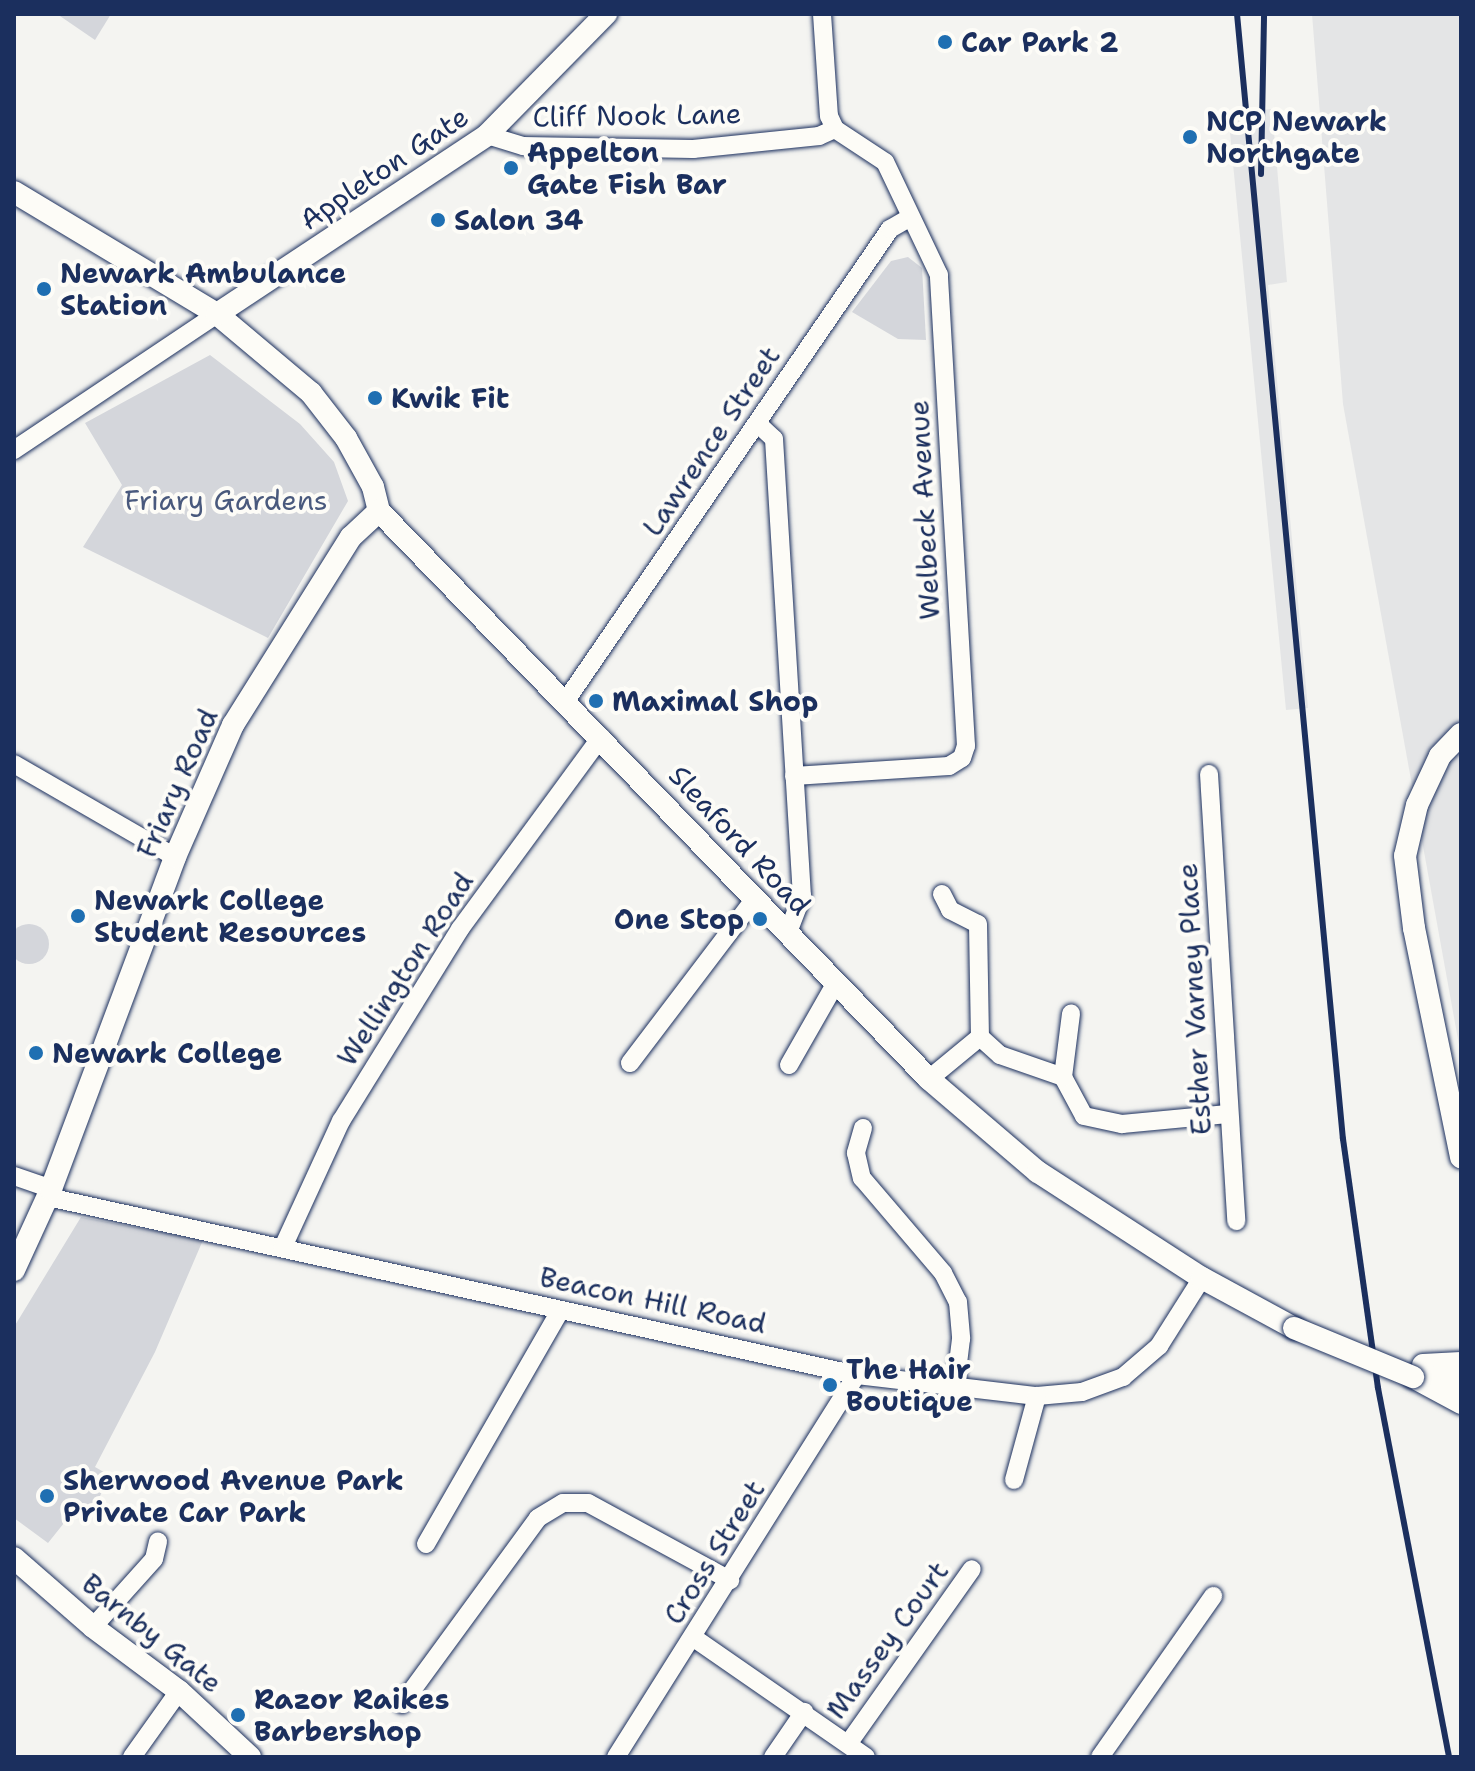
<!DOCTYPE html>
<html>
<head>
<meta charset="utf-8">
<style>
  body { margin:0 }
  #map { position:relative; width:1475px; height:1771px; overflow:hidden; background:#f4f4f1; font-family:"Shantell Sans",sans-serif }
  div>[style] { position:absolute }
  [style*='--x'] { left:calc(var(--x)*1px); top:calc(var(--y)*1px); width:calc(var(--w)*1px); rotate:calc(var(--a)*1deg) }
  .built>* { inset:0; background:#e4e5e6 }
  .green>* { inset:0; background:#d4d6db }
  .round { border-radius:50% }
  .roads { filter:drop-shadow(0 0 2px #1b2f5e) drop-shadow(0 0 2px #1b2f5e) }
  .minor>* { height:18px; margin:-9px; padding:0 9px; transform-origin:9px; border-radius:9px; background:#fdfcf7 }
  .tertiary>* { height:22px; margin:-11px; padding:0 11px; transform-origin:11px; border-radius:11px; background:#fdfcf7 }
  .rail>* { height:6px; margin:-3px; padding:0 3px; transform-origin:3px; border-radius:3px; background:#1b2f5e }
  .bridges { filter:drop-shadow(0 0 2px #1b2f5e) drop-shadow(0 0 2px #1b2f5e) }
  .tertiary-bridge>* { height:22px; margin:-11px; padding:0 11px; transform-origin:11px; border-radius:11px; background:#fdfcf7 }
  .dots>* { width:22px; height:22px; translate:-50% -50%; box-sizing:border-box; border:4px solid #fdfcf7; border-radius:50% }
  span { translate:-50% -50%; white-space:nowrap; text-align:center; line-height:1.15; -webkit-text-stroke:8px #fdfcf7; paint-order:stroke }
  .poi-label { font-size:28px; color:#1b2f5e; font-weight:700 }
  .left { translate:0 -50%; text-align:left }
  .right { translate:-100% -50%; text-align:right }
  .street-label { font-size:28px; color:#1b2f5e }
  .park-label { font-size:28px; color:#49597d }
  .frame { position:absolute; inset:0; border:16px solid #1b2f5e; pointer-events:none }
</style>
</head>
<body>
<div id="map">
  <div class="built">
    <i style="clip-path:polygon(1312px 14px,1461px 14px,1461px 1056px,1343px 404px)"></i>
    <i style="clip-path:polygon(1272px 109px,1287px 282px,1268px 285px,1308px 708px,1286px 710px,1228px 112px)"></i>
  </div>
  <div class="green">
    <i style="clip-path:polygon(57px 14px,111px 14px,95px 40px)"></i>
    <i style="clip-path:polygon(908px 257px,922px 268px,926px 340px,898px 339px,852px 312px,891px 261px)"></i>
    <i style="clip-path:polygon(210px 355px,300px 424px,334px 462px,348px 501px,268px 638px,83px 547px,122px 485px,85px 423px)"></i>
    <i class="round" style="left:9px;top:924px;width:40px;height:40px"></i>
    <i style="clip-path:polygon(81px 1217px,203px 1240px,155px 1352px,95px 1467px,109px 1475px,92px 1515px,76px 1508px,48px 1543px,14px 1518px,14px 1327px)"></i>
  </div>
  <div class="roads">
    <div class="minor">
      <i style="--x:822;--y:14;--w:102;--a:86.1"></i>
      <i style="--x:829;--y:116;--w:14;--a:65"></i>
      <i style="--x:487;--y:135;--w:38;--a:17"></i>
      <i style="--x:523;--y:146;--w:170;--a:1"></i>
      <i style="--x:693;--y:149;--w:127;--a:-5.9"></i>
      <i style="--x:819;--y:136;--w:17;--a:-24"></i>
      <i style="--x:758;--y:424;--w:22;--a:43"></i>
      <i style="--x:774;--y:439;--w:458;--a:86.5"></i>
      <i style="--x:802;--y:896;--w:40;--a:111"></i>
      <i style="--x:14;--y:450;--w:244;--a:-33.8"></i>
      <i style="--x:565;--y:702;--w:574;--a:-55.51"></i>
      <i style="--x:890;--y:229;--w:22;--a:-30"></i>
      <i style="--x:14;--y:764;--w:186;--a:30"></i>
      <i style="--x:1209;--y:774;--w:448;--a:86.5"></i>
      <i style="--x:794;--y:776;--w:155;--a:-3.7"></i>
      <i style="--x:949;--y:766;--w:15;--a:-32"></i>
      <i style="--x:962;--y:758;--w:13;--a:-72"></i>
      <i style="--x:966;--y:746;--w:472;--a:-93.3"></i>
      <i style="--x:939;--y:275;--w:125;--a:-115.5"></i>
      <i style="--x:885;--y:162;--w:60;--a:-146.6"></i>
      <i style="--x:942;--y:894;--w:18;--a:63"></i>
      <i style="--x:950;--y:910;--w:31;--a:27"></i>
      <i style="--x:978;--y:924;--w:113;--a:89"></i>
      <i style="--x:630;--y:1063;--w:208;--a:-52.8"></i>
      <i style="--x:789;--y:1065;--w:91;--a:-60.3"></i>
      <i style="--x:1063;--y:1077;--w:44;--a:61.7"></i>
      <i style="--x:1084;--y:1116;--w:39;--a:12"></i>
      <i style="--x:1122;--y:1124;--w:106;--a:-5.4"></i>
      <i style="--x:929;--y:1079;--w:66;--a:-39.5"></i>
      <i style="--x:980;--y:1037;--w:27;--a:42"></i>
      <i style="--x:1000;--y:1055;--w:67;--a:19.2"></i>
      <i style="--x:1063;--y:1077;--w:64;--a:-82.8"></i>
      <i style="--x:863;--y:1128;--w:26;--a:106"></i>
      <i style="--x:856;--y:1153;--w:26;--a:77"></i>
      <i style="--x:862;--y:1178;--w:125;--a:49.5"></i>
      <i style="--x:943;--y:1273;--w:33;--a:63"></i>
      <i style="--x:958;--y:1302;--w:37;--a:85"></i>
      <i style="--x:961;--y:1339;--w:49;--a:97"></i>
      <i style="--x:14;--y:1176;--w:39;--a:19"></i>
      <i style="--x:48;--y:1197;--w:828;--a:12.41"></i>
      <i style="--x:857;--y:1375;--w:181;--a:6.7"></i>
      <i style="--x:1037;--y:1396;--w:45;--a:-5.1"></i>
      <i style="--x:1082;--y:1392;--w:44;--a:-20.1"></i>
      <i style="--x:1123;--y:1377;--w:48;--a:-40.7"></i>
      <i style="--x:1159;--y:1346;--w:80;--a:-57.7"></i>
      <i style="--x:283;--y:1247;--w:139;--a:-65.3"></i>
      <i style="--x:341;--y:1121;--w:226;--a:-58.2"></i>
      <i style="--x:460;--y:929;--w:238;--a:-53.7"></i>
      <i style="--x:1014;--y:1480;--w:87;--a:-74.7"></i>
      <i style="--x:426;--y:1544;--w:269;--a:-60.1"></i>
      <i style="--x:93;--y:1627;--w:91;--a:-48.1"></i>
      <i style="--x:154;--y:1559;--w:18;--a:-77"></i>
      <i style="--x:694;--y:1638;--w:209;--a:34.7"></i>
      <i style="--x:402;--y:1704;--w:230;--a:-53.8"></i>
      <i style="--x:538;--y:1518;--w:29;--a:-31"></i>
      <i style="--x:563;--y:1503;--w:25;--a:0"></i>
      <i style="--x:588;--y:1503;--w:162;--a:28.5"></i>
      <i style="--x:848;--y:1744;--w:214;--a:-54.7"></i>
      <i style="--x:132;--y:1757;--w:81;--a:-54.5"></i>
      <i style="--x:616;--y:1757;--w:452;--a:-57.8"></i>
      <i style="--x:773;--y:1757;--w:55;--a:-55.4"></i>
      <i style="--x:1100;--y:1757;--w:197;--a:-54.9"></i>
    </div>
    <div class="tertiary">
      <i style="--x:14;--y:192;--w:237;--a:31"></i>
      <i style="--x:217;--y:314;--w:123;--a:40"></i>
      <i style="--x:311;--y:393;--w:57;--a:52.1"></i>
      <i style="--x:346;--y:438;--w:56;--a:61.1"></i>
      <i style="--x:373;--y:487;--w:25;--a:76"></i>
      <i style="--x:379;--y:511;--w:791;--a:45.92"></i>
      <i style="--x:929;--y:1079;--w:143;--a:40.5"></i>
      <i style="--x:1038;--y:1172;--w:195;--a:32.9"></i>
      <i style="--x:1202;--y:1278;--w:105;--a:28.5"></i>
      <i style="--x:217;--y:314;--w:324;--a:-33.5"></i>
      <i style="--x:487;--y:135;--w:170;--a:-45.5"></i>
      <i style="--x:1461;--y:734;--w:30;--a:134"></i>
      <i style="--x:1440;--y:756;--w:54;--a:115.1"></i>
      <i style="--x:1417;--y:805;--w:52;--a:103.2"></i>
      <i style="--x:1405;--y:856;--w:73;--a:82.9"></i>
      <i style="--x:1414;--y:928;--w:234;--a:78.4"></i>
      <i style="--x:14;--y:1270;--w:89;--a:-65.4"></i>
      <i style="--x:51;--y:1189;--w:354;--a:-69.5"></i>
      <i style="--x:175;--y:857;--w:144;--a:-66.3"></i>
      <i style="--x:233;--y:725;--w:222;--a:-57.9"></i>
      <i style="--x:351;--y:537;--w:38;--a:-43"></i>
      <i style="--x:1423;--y:1365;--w:38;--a:-3"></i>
      <i style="--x:1422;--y:1375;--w:40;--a:13"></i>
      <i style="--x:1413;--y:1377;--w:55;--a:28.4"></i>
      <i style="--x:14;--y:1558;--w:105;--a:41.1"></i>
      <i style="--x:93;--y:1627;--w:107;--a:36.7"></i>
      <i style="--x:179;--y:1691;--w:97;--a:42.9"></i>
    </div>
  </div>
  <div class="rail">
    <i style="--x:1237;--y:14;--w:1130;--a:84.62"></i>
    <i style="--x:1343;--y:1139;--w:251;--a:82"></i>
    <i style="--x:1378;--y:1388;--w:376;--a:79.1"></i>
    <i style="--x:1261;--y:174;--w:160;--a:-88.9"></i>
  </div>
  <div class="bridges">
    <div class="tertiary-bridge">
      <i style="--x:1294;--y:1328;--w:129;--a:22.4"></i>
    </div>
  </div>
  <div class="dots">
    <i style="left:945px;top:42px;background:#1f6fb2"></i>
    <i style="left:1190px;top:137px;background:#1f6fb2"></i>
    <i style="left:511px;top:168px;background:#1f6fb2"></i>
    <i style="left:438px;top:220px;background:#1f6fb2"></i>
    <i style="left:44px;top:289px;background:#1f6fb2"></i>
    <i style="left:375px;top:398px;background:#1f6fb2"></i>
    <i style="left:596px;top:701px;background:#1f6fb2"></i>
    <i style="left:78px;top:916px;background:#1f6fb2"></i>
    <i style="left:760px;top:919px;background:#1f6fb2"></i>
    <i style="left:36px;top:1053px;background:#1f6fb2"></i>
    <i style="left:830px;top:1385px;background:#1f6fb2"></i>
    <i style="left:47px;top:1496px;background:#1f6fb2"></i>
    <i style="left:238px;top:1715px;background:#1f6fb2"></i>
  </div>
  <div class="poi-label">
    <span class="left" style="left:961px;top:42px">Car Park 2</span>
    <span class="left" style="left:1206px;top:137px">NCP Newark<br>Northgate</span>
    <span class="left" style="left:527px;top:168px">Appelton<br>Gate Fish Bar</span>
    <span class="left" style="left:454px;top:220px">Salon 34</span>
    <span class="left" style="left:60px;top:289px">Newark Ambulance<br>Station</span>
    <span class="left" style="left:391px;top:398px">Kwik Fit</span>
    <span class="left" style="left:612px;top:701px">Maximal Shop</span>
    <span class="left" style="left:94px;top:916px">Newark College<br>Student Resources</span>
    <span class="right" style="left:744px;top:919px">One Stop</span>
    <span class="left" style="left:52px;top:1053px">Newark College</span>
    <span class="left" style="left:846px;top:1385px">The Hair<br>Boutique</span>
    <span class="left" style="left:63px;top:1496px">Sherwood Avenue Park<br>Private Car Park</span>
    <span class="left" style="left:254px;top:1715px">Razor Raikes<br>Barbershop</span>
  </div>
  <div class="street-label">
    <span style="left:637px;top:115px;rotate:-1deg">Cliff Nook Lane</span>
    <span style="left:384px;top:168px;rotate:-34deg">Appleton Gate</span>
    <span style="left:711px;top:441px;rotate:-56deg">Lawrence Street</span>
    <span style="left:924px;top:510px;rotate:-93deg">Welbeck Avenue</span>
    <span style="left:177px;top:783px;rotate:-66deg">Friary Road</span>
    <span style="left:740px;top:840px;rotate:47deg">Sleaford Road</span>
    <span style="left:405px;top:969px;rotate:-57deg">Wellington Road</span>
    <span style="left:1194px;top:999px;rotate:-93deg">Esther Varney Place</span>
    <span style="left:653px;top:1300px;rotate:12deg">Beacon Hill Road</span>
    <span style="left:714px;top:1552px;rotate:-58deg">Cross Street</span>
    <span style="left:152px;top:1633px;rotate:39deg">Barnby Gate</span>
    <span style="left:887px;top:1640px;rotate:-54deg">Massey Court</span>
  </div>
  <div class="park-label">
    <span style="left:226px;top:500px">Friary Gardens</span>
  </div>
  <div class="frame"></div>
</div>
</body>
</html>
